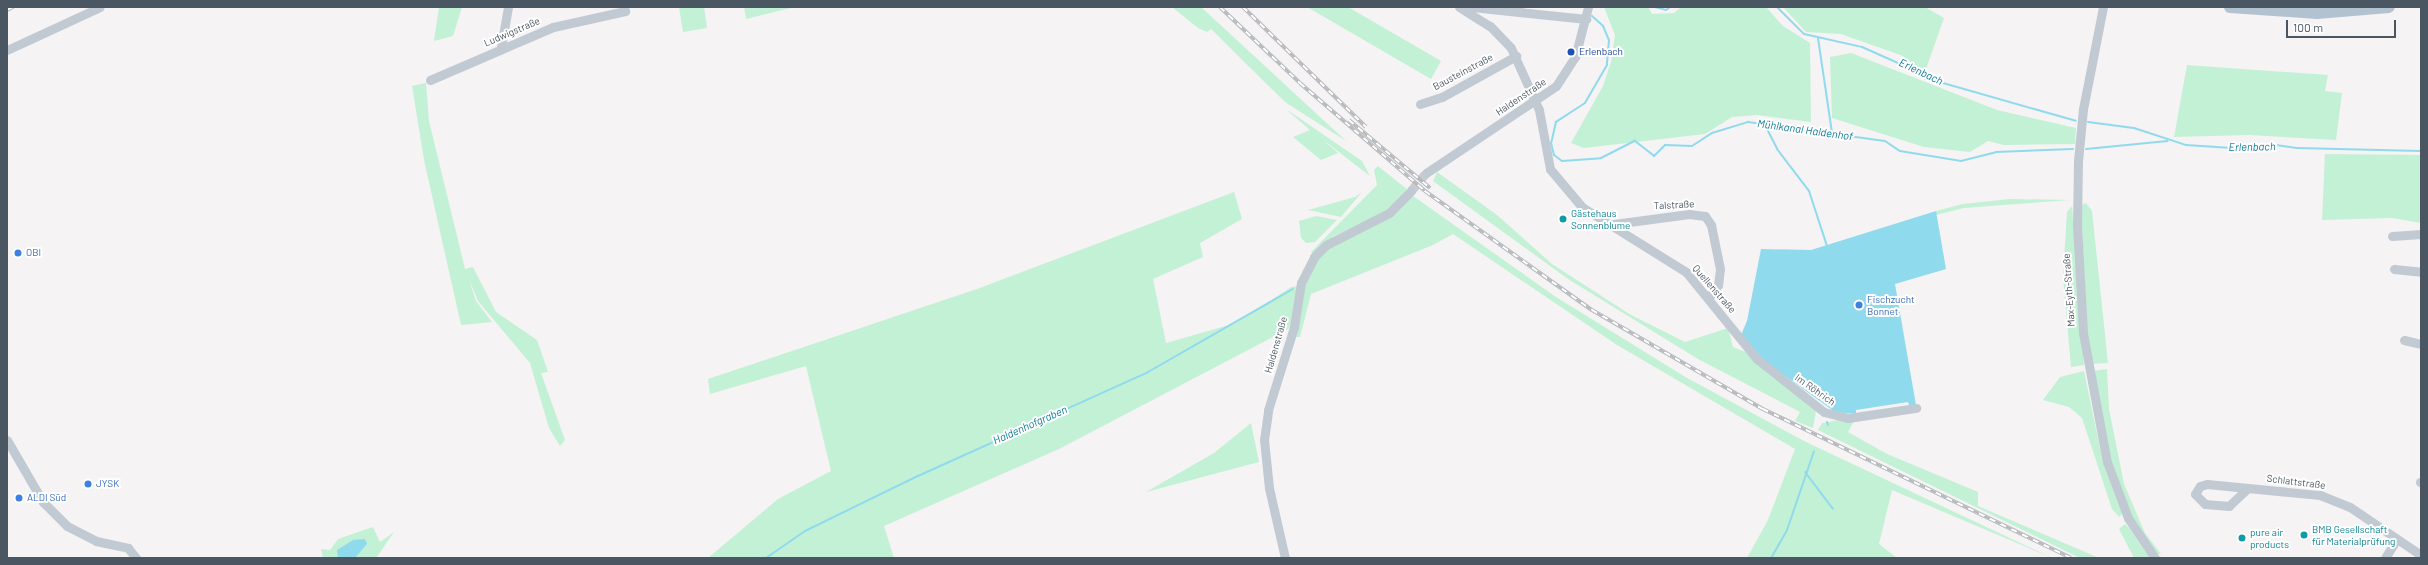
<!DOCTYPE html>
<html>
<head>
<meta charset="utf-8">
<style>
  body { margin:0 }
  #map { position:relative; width:2428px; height:565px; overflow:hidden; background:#f5f3f3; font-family:Barlow,sans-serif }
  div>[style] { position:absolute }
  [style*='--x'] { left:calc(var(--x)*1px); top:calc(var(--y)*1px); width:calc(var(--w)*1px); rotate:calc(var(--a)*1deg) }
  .green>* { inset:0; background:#c3f1d5 }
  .water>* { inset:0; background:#90daee }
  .stream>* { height:2px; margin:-1px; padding:0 1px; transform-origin:1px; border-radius:1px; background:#90daee }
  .minor-tunnel>* { height:9px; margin-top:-4.5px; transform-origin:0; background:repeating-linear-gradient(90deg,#caccce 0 9px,transparent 0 13.5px) }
  .minor>* { height:9px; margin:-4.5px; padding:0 4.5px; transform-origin:4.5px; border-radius:4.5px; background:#c1cad2 }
  .major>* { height:12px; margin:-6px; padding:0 6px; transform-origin:6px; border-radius:6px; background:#b3c2d1 }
  .rail>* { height:3.5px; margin-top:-1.75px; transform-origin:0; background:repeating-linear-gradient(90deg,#fff 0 6px,#b5b8bd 0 12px); box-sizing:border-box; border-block:1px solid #b5b8bd }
  .dots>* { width:11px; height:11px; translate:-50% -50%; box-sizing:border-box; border:2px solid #fff; border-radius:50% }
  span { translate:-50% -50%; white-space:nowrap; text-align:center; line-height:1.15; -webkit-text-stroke:4px #fff; paint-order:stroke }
  .street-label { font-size:10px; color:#4a5661 }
  .transit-label { font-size:10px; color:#164399 }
  .left { translate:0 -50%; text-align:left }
  .culture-label { font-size:10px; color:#0d838f }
  .shop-label { font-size:10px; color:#366cbe }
  .water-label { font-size:11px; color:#0c7c9b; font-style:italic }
  .frame { position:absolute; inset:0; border:8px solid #4a5661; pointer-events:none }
  .scale { position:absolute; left:2286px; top:20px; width:110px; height:18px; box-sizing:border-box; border:2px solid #4a5661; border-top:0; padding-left:5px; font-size:12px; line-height:14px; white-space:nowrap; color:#4a5661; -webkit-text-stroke:3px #fff; paint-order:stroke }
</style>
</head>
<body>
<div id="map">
  <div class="green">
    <i style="clip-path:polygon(439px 7px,462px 7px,453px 36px,434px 41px)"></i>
    <i style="clip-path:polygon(679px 7px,704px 7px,707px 28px,683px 32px)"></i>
    <i style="clip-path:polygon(744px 7px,795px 7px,746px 19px)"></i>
    <i style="clip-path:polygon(1172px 7px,1201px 7px,1346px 141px,1285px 102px,1211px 29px,1207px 32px,1198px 28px)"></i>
    <i style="clip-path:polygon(1307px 7px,1348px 7px,1441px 61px,1431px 79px)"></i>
    <i style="clip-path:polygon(1604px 7px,1648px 7px,1652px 14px,1674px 13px,1681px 7px,1766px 7px,1783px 26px,1810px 43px,1811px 122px,1757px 115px,1732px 117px,1705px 134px,1584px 148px,1571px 143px,1603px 86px,1611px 62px,1615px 35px)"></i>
    <i style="clip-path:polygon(1783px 7px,1925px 7px,1944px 18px,1926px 69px,1916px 67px,1903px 56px,1841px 34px,1806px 32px)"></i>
    <i style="clip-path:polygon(1851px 53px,1997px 110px,2076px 128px,2075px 144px,2004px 145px,1988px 141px,1970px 152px,1924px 147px,1832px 118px,1830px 57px)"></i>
    <i style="clip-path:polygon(2187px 65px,2328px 75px,2325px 91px,2342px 93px,2336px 140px,2249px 135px,2174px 137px)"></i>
    <i style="clip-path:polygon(426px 83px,429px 121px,465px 269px,473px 267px,496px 312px,537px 340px,548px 372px,541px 373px,565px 440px,560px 446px,549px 428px,530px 363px,478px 301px,469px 279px,476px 301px,492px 322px,461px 325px,424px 160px,412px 86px)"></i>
    <i style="clip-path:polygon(1286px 109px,1362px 161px,1370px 176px,1322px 139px,1338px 153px,1321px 160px,1293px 137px,1310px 130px)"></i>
    <i style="clip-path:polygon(2325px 154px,2421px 155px,2421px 223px,2392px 218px,2322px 220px)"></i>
    <i style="clip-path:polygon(1378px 166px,1408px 190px,1382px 214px,1334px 236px,1313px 254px,1311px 252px,1377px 185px,1374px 170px)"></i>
    <i style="clip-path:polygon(1437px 172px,1497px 215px,1552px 264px,1631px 315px,1685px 342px,1728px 328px,1733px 347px,1748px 353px,1816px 411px,1813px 428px,1795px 421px,1800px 412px,1698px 359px,1568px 279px,1433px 181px)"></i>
    <i style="clip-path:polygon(1234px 192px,1242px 219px,1200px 243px,1203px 257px,1153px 279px,1166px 343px,1236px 323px,1291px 287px,1298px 286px,1290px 328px,1059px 449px,884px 526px,894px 558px,708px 558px,778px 499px,831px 471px,806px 366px,710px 394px,708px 379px,977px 289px)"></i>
    <i style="clip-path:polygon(1362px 192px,1341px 217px,1308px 210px,1355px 197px)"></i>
    <i style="clip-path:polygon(1413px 196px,1556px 297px,1687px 378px,1806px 442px,2052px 558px,1892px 490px,1879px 544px,1897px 558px,1747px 558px,1768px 520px,1795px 449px,1617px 345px,1453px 234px,1433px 245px,1311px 294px,1300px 337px,1296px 337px,1304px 291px,1310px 269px,1319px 257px,1339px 240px,1393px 215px)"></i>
    <i style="clip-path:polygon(2010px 199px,2070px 200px,1964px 208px,1936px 215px,1936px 211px,1963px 204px)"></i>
    <i style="clip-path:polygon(2086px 203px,2092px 211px,2108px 363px,2091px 364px,2087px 332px,2081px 205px)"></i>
    <i style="clip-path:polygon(2072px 206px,2084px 365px,2071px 367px,2063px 276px,2067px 212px)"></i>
    <i style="clip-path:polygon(1316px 216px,1337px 220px,1315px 242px,1306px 243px,1301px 238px,1299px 221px)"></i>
    <i style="clip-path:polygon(2107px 369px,2109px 409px,2124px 484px,2145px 533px,2161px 554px,2156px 554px,2130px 516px,2110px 461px,2092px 371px)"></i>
    <i style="clip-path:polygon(2084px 371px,2103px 463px,2122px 514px,2119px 517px,2112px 509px,2082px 418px,2069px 407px,2043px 400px,2060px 377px)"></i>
    <i style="clip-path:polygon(1839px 420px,1854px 421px,1848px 432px,1887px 454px,1978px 492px,1978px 506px,2099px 558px,2080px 558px,1818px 430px,1822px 423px)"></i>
    <i style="clip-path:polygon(1251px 423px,1259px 462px,1146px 492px,1214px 453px)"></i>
    <i style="clip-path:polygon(2125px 524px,2129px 528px,2150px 558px,2134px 558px,2119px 529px)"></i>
    <i style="clip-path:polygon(373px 527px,380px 542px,394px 532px,376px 558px,323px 558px,321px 549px,330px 550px,338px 539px)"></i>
  </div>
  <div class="water">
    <i style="clip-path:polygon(1936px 211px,1946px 269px,1895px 284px,1916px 405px,1909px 405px,1908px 402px,1856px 410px,1856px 414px,1835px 412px,1759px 357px,1741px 335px,1747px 321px,1761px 249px,1811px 250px)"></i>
    <i style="clip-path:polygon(365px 539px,367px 544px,355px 558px,338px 558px,337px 550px,353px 540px)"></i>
  </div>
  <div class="stream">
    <i style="--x:1655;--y:7;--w:11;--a:15"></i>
    <i style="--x:1666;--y:10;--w:5;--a:-37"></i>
    <i style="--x:1777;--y:7;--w:38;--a:45"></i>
    <i style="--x:1804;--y:34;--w:59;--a:12.6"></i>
    <i style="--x:1862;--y:47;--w:89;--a:24"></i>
    <i style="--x:1943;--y:83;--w:138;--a:15.9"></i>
    <i style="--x:1592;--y:16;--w:15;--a:42"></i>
    <i style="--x:1603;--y:26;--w:15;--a:67"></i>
    <i style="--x:1609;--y:40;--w:25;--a:95"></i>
    <i style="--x:1607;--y:65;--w:44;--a:120.1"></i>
    <i style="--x:1585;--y:103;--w:35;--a:147"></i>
    <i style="--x:1556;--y:122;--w:22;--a:103"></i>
    <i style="--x:1551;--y:143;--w:12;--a:76"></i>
    <i style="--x:1554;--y:155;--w:10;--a:37"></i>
    <i style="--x:1562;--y:161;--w:39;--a:-4"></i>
    <i style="--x:1601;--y:158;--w:38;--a:-27"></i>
    <i style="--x:1635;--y:141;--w:24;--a:38"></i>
    <i style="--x:1654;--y:156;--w:16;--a:-45"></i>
    <i style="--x:1665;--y:145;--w:27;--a:2"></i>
    <i style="--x:1692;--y:146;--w:24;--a:-33"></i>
    <i style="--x:1712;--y:133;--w:38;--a:-17"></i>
    <i style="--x:1748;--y:122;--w:138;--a:7.9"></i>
    <i style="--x:1885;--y:141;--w:18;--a:34"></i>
    <i style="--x:1900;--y:151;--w:62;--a:9.3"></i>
    <i style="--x:1961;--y:161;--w:36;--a:-14"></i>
    <i style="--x:1996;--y:152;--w:77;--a:-2.2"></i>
    <i style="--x:1818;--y:38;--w:96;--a:81.6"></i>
    <i style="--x:2088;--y:122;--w:46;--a:7.4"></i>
    <i style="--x:2134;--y:128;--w:55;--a:18.1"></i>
    <i style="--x:2186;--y:145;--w:46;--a:3.7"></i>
    <i style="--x:2232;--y:148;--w:37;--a:-6"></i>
    <i style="--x:2269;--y:144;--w:28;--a:8"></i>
    <i style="--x:2297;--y:148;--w:124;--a:1.4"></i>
    <i style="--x:1765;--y:125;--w:27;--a:63"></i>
    <i style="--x:1777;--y:149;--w:53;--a:52.7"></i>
    <i style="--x:1809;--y:191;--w:58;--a:71.9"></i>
    <i style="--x:2086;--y:149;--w:82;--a:-5.6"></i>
    <i style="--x:1827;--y:422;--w:3;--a:72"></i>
    <i style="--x:1805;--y:472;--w:46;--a:52.9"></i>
    <i style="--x:766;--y:558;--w:47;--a:-34.7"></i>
    <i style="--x:805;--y:531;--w:126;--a:-26"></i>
    <i style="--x:918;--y:476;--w:252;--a:-24.3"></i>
    <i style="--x:1148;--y:372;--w:167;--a:-29.8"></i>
    <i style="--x:1771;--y:558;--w:32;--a:-60"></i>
    <i style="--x:1787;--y:530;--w:83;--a:-71.1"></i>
  </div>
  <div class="minor-tunnel">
    <i style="--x:1411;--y:191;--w:23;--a:-50"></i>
  </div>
  <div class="minor">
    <i style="--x:1459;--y:7;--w:36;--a:32"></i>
    <i style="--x:1490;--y:26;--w:30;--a:46"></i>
    <i style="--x:1511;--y:48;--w:68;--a:65.7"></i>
    <i style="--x:1539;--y:110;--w:60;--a:79.4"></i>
    <i style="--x:1550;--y:169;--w:50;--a:49.9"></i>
    <i style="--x:1582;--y:207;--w:123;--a:32"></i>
    <i style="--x:1686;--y:272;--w:112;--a:50.8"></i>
    <i style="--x:1757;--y:359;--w:85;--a:38.3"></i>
    <i style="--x:1824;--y:412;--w:25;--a:14"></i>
    <i style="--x:1848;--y:418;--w:69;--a:-8.4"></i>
    <i style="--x:1472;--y:7;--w:115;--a:6"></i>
    <i style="--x:2103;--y:7;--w:104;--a:101.1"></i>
    <i style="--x:2083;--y:109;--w:52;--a:95.5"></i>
    <i style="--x:2078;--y:161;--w:64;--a:90.9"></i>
    <i style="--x:2077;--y:225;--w:108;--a:86.8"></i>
    <i style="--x:2083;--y:333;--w:131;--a:79.5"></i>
    <i style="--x:2107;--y:462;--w:60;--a:69.4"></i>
    <i style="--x:2128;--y:518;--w:48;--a:56"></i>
    <i style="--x:501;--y:47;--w:41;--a:-80.1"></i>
    <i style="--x:7;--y:50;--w:102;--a:-24.8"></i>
    <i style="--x:430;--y:80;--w:134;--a:-23.3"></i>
    <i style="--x:553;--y:27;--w:74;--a:-12.5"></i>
    <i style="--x:625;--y:11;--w:4;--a:-104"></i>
    <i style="--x:1420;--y:104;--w:23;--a:-18"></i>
    <i style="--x:1442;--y:97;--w:85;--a:-29"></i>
    <i style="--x:1426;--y:173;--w:156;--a:-33.8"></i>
    <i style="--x:1556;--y:86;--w:35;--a:-57"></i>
    <i style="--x:1575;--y:57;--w:52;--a:-75.4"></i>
    <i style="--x:1606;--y:225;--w:84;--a:-7.5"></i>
    <i style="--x:1689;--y:214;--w:16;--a:7"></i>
    <i style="--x:1705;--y:216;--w:11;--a:56"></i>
    <i style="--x:1711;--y:225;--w:45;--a:78.4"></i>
    <i style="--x:1720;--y:269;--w:16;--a:97"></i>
    <i style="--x:1718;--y:285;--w:15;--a:127"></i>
    <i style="--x:2392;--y:236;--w:29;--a:-4"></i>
    <i style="--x:2394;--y:269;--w:27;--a:6"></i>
    <i style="--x:2404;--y:340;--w:17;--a:13"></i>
    <i style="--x:7;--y:440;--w:72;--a:59.9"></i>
    <i style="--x:43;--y:502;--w:34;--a:45"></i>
    <i style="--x:67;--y:526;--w:33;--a:27"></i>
    <i style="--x:96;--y:541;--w:33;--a:12"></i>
    <i style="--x:128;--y:548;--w:13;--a:51"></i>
    <i style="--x:2420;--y:482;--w:1;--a:0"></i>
    <i style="--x:2248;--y:488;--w:26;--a:137"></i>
    <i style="--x:2229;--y:506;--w:24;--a:-175"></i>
    <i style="--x:2205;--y:504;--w:14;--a:-135"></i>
    <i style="--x:2195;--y:494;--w:9;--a:-58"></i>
    <i style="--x:2200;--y:486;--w:7;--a:-16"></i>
    <i style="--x:2207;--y:484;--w:114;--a:5.6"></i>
    <i style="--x:2320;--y:495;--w:32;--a:22"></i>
    <i style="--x:2350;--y:507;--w:86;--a:34.1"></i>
    <i style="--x:1285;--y:558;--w:72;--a:-102.9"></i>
    <i style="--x:1269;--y:488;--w:48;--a:-95.9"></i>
    <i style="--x:1264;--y:440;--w:30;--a:-82"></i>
    <i style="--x:1268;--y:410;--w:87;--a:-72.6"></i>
    <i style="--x:1294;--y:327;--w:45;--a:-81"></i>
    <i style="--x:1301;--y:283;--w:29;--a:-63"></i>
    <i style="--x:1314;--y:257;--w:17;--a:-45"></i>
    <i style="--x:1326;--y:245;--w:71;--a:-26.9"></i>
    <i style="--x:1389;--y:213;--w:31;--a:-45"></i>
    <i style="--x:2385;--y:558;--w:22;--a:-58"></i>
  </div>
  <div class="major">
    <i style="--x:2230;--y:7;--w:87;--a:3.9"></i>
    <i style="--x:2317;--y:13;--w:72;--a:-4.8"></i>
  </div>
  <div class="rail">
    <i style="--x:1220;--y:7;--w:110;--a:43.5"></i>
    <i style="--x:1300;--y:83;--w:165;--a:40.8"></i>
    <i style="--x:1425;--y:191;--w:205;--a:35.5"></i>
    <i style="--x:1592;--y:310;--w:198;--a:30.1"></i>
    <i style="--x:1763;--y:409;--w:342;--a:25.8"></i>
    <i style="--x:1243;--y:7;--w:172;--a:44.3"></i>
    <i style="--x:7;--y:10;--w:7;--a:-27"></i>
    <i style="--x:1349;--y:120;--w:106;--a:40"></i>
  </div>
  <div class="dots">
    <i style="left:1571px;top:52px;background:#1a4fb4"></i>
    <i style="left:1563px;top:219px;background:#0f9aa8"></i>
    <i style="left:18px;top:253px;background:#3f7fe0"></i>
    <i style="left:1859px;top:305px;background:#3f7fe0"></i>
    <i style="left:88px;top:484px;background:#3f7fe0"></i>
    <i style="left:19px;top:498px;background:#3f7fe0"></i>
    <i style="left:2304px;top:535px;background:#0f9aa8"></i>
    <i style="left:2242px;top:538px;background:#0f9aa8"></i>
  </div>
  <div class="street-label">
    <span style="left:512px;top:32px;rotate:-23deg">Ludwigstraße</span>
    <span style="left:1463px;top:72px;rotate:-28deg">Bausteinstraße</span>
    <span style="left:1521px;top:97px;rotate:-34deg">Haldenstraße</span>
    <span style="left:1674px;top:205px;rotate:-3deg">Talstraße</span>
    <span style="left:1714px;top:289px;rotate:49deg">Quellenstraße</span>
    <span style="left:2069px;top:290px;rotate:-94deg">Max-Eyth-Straße</span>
    <span style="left:1276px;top:345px;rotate:-74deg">Haldenstraße</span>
    <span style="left:1815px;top:390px;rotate:35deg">Im Röhrich</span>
    <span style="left:2296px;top:482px;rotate:7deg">Schlattstraße</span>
  </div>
  <div class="transit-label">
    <span class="left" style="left:1579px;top:52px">Erlenbach</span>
  </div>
  <div class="culture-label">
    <span class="left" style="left:1571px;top:219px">Gästehaus<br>Sonnenblume</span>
    <span class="left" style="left:2312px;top:535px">BMB Gesellschaft<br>für Materialprüfung</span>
    <span class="left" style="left:2250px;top:538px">pure air<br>products</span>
  </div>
  <div class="shop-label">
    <span class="left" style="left:26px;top:253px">OBI</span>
    <span class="left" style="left:1867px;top:305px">Fischzucht<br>Bonnet</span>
    <span class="left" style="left:96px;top:484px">JYSK</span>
    <span class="left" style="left:27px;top:498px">ALDI Süd</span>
  </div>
  <div class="water-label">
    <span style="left:1921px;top:72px;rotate:25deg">Erlenbach</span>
    <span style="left:1805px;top:130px;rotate:8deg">Mühlkanal Haldenhof</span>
    <span style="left:2252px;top:147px;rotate:-1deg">Erlenbach</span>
    <span style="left:1030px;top:425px;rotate:-24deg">Haldenhofgraben</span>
  </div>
  <div class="frame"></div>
  <div class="scale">100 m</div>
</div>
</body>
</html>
